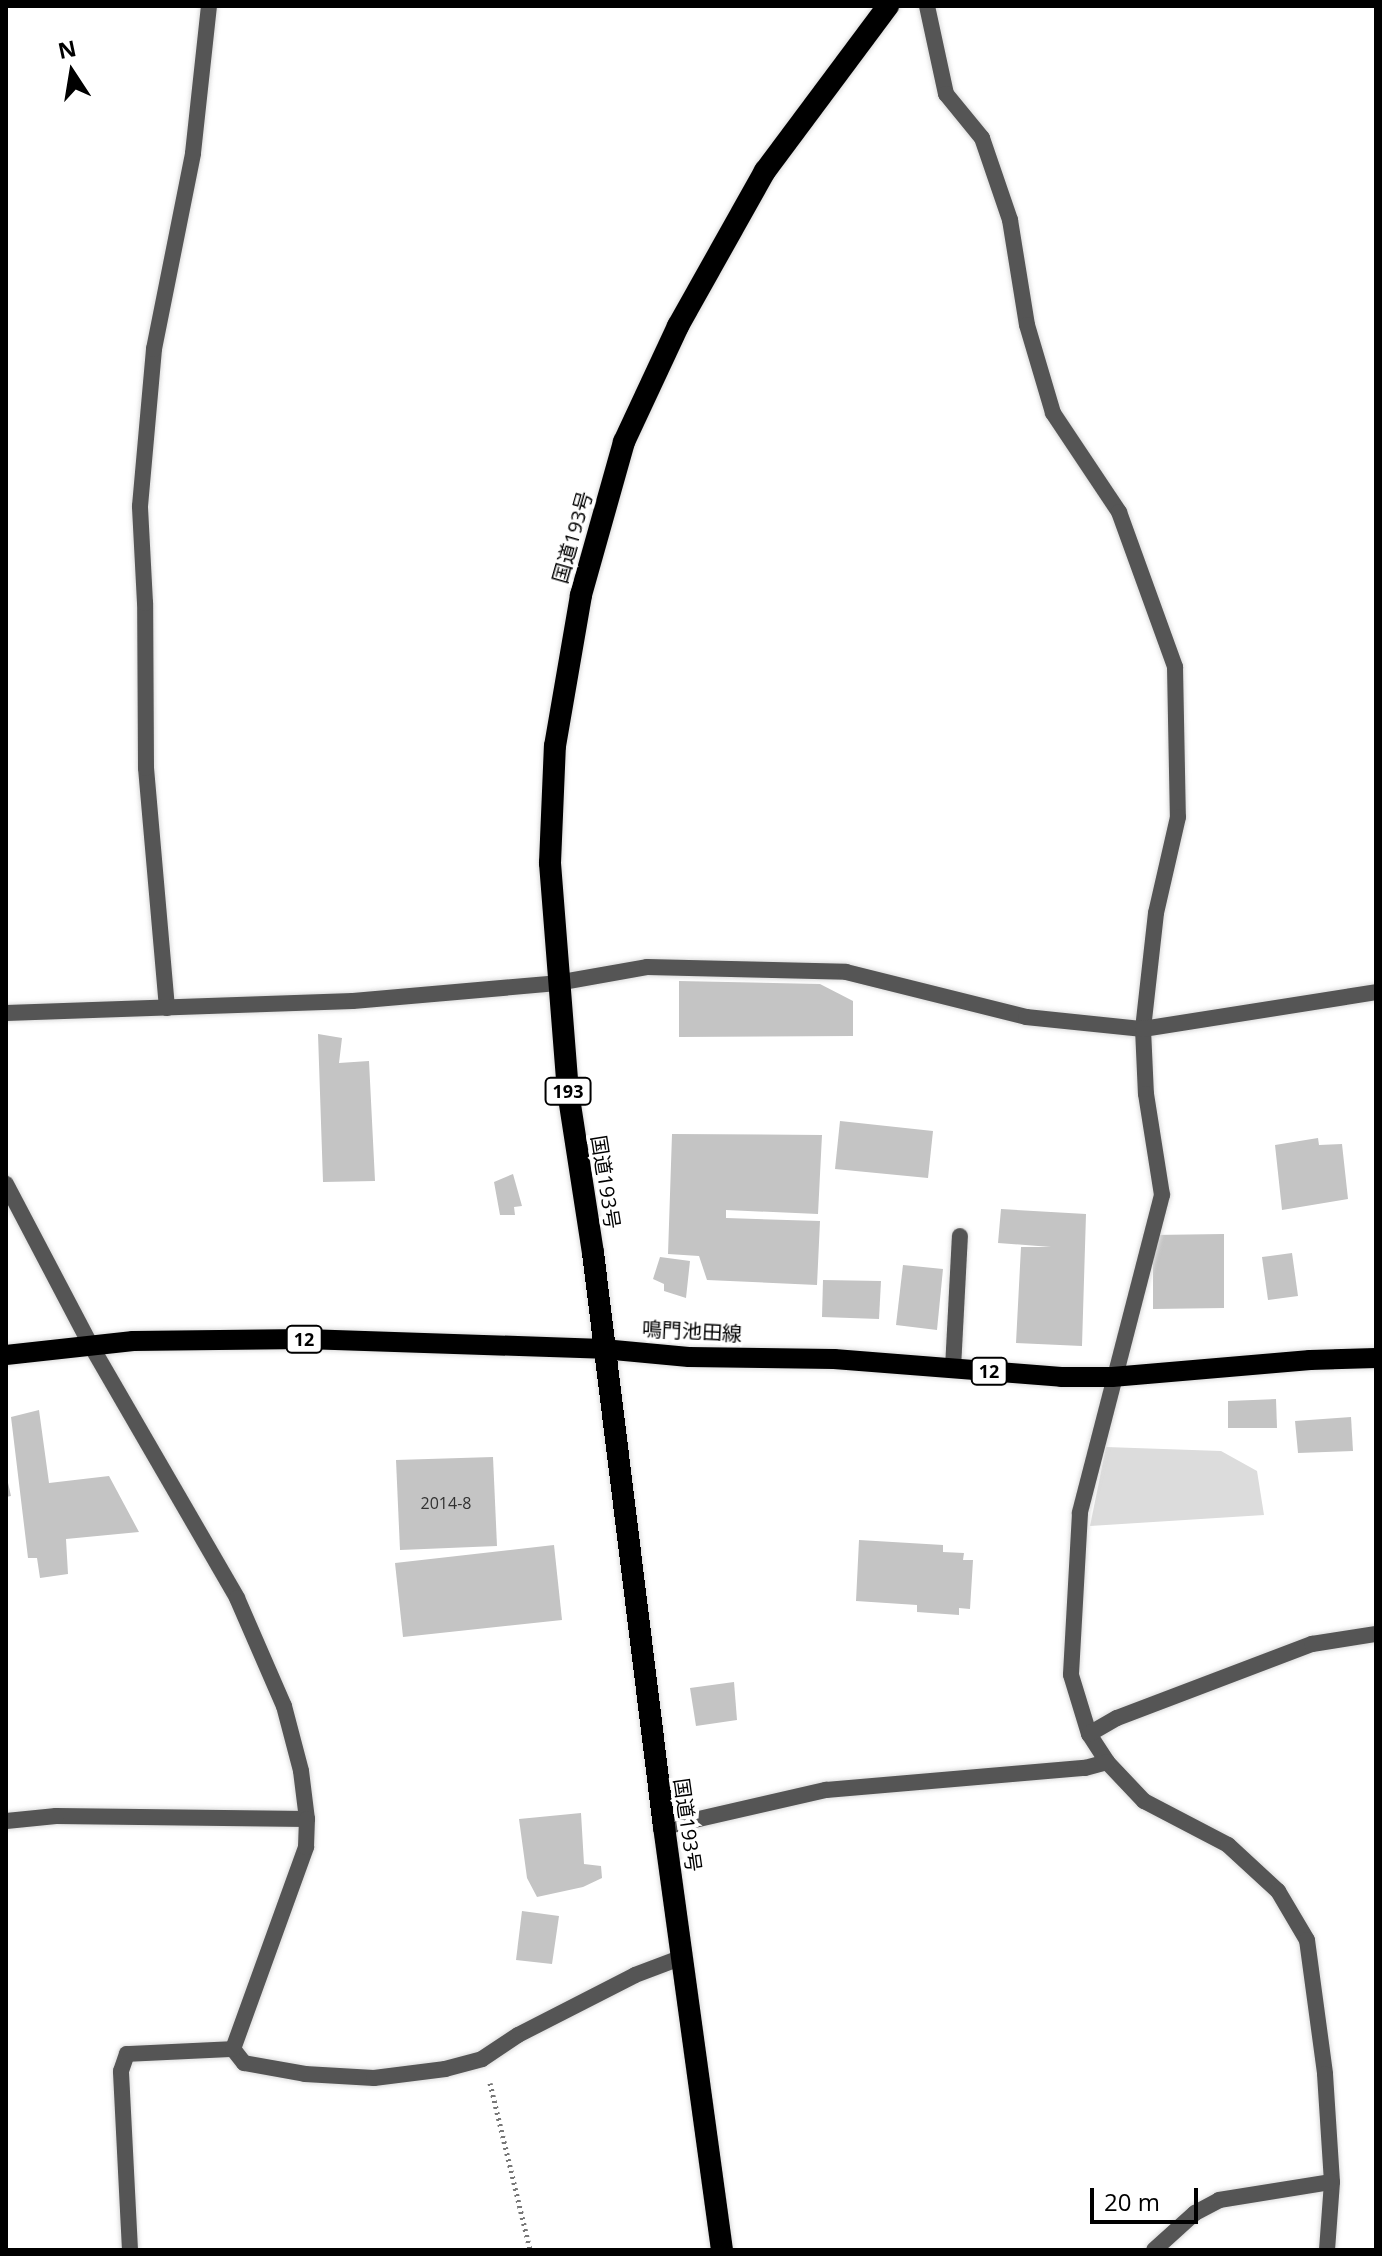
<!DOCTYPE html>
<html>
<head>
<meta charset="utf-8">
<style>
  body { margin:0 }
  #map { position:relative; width:1382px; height:2256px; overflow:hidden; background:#fff; font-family:"Open Sans","Noto Sans JP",sans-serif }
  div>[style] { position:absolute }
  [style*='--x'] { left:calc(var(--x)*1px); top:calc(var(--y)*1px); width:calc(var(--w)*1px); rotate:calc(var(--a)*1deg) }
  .green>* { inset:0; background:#dcdcdc }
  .building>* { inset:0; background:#c4c4c4 }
  .path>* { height:5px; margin-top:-2.5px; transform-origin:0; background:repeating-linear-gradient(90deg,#777 0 2px,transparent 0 6px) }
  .roads { filter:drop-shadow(0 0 2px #dbdbdb) drop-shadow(0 0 2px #dbdbdb) }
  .service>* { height:16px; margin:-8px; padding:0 8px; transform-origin:8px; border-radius:8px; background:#555 }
  .minor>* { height:16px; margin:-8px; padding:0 8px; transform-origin:8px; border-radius:8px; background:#555 }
  .primary>* { height:20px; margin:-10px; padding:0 10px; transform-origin:10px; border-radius:10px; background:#000 }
  .trunk>* { height:22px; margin:-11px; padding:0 11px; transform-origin:11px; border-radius:11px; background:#000 }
  span { translate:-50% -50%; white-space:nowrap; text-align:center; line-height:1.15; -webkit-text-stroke:7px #fff; paint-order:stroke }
  .number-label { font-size:16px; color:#313131 }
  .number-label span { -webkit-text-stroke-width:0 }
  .shield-label span { padding:2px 6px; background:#fff; border:2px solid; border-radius:6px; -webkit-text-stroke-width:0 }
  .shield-label { font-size:18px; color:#000; font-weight:700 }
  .street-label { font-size:20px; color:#000 }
  .frame { position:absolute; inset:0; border:8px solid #000; pointer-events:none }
  .north { position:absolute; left:32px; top:32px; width:80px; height:80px; -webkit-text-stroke:6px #fff; paint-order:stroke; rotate:348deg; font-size:22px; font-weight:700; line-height:32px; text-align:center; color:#000 }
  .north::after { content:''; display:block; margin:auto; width:28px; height:36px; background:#000; clip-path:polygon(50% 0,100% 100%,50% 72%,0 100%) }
  .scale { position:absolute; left:1090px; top:2188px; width:108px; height:36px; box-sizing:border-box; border:4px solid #000; border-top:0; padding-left:10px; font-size:24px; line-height:28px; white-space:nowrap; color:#000; -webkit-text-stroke:6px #fff; paint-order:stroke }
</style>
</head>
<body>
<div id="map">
  <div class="green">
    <i style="clip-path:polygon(1106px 1447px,1221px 1451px,1257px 1471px,1264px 1515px,1090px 1526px)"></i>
  </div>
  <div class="building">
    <i style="clip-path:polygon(679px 981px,820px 984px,853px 1001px,853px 1036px,679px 1037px)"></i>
    <i style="clip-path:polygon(318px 1034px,342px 1038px,339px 1063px,369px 1061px,375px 1181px,323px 1182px)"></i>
    <i style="clip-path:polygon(840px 1121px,933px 1131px,928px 1178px,835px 1169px)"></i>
    <i style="clip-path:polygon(672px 1134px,822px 1135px,818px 1214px,726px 1210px,726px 1218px,820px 1221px,817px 1285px,707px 1280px,699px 1256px,668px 1254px)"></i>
    <i style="clip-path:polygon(1318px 1138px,1319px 1145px,1342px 1144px,1348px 1199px,1282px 1210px,1275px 1145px)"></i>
    <i style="clip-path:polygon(513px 1174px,522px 1206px,514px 1207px,515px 1215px,500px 1215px,494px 1182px)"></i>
    <i style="clip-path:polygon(1001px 1209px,1086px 1214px,1082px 1346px,1016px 1343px,1021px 1247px,1051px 1247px,998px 1243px)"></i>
    <i style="clip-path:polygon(1224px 1234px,1224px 1308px,1153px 1309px,1153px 1235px)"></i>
    <i style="clip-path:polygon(1292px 1253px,1298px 1296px,1268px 1300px,1262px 1257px)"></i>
    <i style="clip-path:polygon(660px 1257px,690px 1261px,686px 1298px,664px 1291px,664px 1284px,653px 1279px)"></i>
    <i style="clip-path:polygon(903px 1265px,943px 1269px,937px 1330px,896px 1325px)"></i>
    <i style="clip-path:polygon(823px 1280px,881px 1281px,879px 1319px,822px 1317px)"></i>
    <i style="clip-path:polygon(1276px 1399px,1277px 1428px,1228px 1428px,1228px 1401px)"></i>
    <i style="clip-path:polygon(39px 1410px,49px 1483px,109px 1476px,139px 1532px,66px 1539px,68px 1574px,40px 1578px,37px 1558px,28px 1558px,11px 1417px)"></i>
    <i style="clip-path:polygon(1351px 1417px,1353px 1451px,1298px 1453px,1295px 1421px)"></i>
    <i style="clip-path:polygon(493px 1457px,497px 1546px,400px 1550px,396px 1460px)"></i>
    <i style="clip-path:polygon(6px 1474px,11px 1496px,6px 1497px)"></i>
    <i style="clip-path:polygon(859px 1540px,943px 1545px,943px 1552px,964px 1553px,963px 1560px,973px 1560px,970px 1609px,959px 1608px,959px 1615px,917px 1612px,917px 1605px,856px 1601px)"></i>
    <i style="clip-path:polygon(554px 1545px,562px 1620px,403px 1637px,395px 1563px)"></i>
    <i style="clip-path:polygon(734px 1682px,737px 1720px,696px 1726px,690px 1688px)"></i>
    <i style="clip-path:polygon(581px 1813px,584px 1864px,601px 1866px,602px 1878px,583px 1887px,537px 1897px,527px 1878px,519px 1819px)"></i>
    <i style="clip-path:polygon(522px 1911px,559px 1916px,552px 1964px,516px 1960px)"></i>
  </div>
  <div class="path">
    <i style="--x:490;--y:2083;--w:172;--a:76.5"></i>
  </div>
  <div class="roads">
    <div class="service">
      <i style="--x:953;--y:1368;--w:132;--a:-87"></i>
    </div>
    <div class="minor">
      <i style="--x:927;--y:6;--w:90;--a:77.8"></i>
      <i style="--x:946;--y:94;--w:57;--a:50.7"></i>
      <i style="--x:982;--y:138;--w:87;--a:71.1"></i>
      <i style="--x:1010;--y:220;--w:106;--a:80.8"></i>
      <i style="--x:1027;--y:325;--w:92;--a:73.5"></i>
      <i style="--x:1053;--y:413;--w:119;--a:56.3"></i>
      <i style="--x:1119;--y:512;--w:165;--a:70.1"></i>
      <i style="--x:1175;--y:667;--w:150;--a:88.9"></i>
      <i style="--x:1178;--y:817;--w:98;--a:102.9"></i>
      <i style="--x:1156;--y:913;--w:117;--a:96.4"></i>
      <i style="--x:1143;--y:1029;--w:65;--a:87.4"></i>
      <i style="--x:1146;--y:1094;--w:102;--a:81"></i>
      <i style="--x:1162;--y:1195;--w:328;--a:104.5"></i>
      <i style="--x:1080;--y:1513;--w:162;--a:93.2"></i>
      <i style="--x:1071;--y:1675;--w:62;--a:73"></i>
      <i style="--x:1089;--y:1734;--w:33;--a:57"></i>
      <i style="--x:1107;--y:1762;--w:54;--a:46.5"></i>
      <i style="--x:1144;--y:1801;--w:95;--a:27.6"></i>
      <i style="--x:1228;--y:1845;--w:68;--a:42.6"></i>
      <i style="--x:1278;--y:1891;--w:57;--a:59.4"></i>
      <i style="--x:1307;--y:1940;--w:135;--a:82.3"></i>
      <i style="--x:1325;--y:2074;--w:108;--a:86.3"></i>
      <i style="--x:1332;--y:2182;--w:68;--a:94.2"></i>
      <i style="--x:167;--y:1008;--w:241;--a:-95"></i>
      <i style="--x:146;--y:768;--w:165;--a:-90.3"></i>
      <i style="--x:145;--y:603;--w:97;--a:-93"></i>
      <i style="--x:140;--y:506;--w:158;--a:-84.9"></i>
      <i style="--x:154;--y:349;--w:200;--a:-78.7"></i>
      <i style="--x:193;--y:153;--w:148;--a:-83.8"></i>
      <i style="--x:6;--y:1013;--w:347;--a:-2"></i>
      <i style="--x:353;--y:1001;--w:205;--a:-5"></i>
      <i style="--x:557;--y:983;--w:91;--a:-10.1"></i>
      <i style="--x:647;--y:967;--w:199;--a:1.4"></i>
      <i style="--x:846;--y:972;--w:186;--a:14"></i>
      <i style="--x:1026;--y:1017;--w:118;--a:5.9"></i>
      <i style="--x:1143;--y:1029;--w:236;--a:-9"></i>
      <i style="--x:6;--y:1184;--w:181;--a:62.3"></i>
      <i style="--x:90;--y:1344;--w:293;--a:59.9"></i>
      <i style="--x:237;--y:1598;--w:118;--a:66.5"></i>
      <i style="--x:284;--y:1706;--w:67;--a:75.3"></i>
      <i style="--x:301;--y:1771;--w:48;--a:82.9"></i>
      <i style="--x:307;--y:1819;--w:251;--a:-179.3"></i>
      <i style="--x:56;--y:1816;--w:50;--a:174.3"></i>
      <i style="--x:1089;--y:1734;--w:32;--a:-30"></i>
      <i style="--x:1117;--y:1718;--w:209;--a:-20.8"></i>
      <i style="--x:1312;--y:1644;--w:65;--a:-8.9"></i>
      <i style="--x:664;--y:1827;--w:166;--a:-12.9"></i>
      <i style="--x:826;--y:1790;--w:260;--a:-4.9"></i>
      <i style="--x:1085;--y:1768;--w:23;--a:-15"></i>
      <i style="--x:233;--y:2049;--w:18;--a:52"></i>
      <i style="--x:244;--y:2063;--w:62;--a:10.2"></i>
      <i style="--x:305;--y:2074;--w:69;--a:3.3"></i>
      <i style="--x:374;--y:2078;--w:72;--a:-7.2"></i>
      <i style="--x:445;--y:2069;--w:38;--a:-15"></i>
      <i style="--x:482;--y:2059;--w:43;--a:-33.7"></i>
      <i style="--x:518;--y:2035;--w:131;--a:-27.1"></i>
      <i style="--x:635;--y:1975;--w:51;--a:-20.6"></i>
      <i style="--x:130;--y:2250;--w:179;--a:-92.9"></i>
      <i style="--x:121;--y:2071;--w:18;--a:-71"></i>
      <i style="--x:127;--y:2054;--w:106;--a:-2.7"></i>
      <i style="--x:233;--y:2049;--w:215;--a:-70.1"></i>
      <i style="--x:306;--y:1847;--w:28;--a:-88"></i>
      <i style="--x:1154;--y:2250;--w:55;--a:-42.1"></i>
      <i style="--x:1195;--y:2213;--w:27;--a:-28"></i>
      <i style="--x:1219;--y:2200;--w:114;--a:-9.1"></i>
    </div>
    <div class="primary">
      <i style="--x:6;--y:1355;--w:128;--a:-6.3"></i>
      <i style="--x:133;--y:1341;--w:172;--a:-0.7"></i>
      <i style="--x:305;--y:1339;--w:298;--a:1.9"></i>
      <i style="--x:603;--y:1349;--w:86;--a:5.3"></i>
      <i style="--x:689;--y:1357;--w:145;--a:0.8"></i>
      <i style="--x:834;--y:1359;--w:228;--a:4.5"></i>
      <i style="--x:1061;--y:1377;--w:51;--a:0"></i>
      <i style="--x:1112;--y:1377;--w:199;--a:-4.9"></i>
      <i style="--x:1310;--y:1360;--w:66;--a:-1.7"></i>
    </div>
    <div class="trunk">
      <i style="--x:722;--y:2250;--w:427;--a:-97.8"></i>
      <i style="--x:664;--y:1827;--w:578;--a:-97.05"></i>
      <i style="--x:593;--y:1253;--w:163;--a:-98.8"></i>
      <i style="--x:568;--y:1092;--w:230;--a:-94.5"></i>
      <i style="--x:550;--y:863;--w:117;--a:-87.6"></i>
      <i style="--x:555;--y:746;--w:153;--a:-80.2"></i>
      <i style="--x:581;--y:595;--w:159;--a:-74.3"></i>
      <i style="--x:624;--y:442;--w:128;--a:-65"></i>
      <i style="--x:678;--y:326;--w:178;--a:-60.7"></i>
      <i style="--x:765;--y:171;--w:206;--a:-53.3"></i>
    </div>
  </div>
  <div class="number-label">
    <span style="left:446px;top:1503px">2014-8</span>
  </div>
  <div class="shield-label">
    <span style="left:568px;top:1091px">193</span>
    <span style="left:304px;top:1339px">12</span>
    <span style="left:989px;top:1371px">12</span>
  </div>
  <div class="street-label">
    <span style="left:572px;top:537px;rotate:-74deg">国道193号</span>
    <span style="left:606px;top:1182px;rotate:81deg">国道193号</span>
    <span style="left:692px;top:1331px;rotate:3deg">鳴門池田線</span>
    <span style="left:688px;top:1825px;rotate:82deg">国道193号</span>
  </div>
  <div class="frame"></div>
  <div class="north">N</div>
  <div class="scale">20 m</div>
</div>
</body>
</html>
